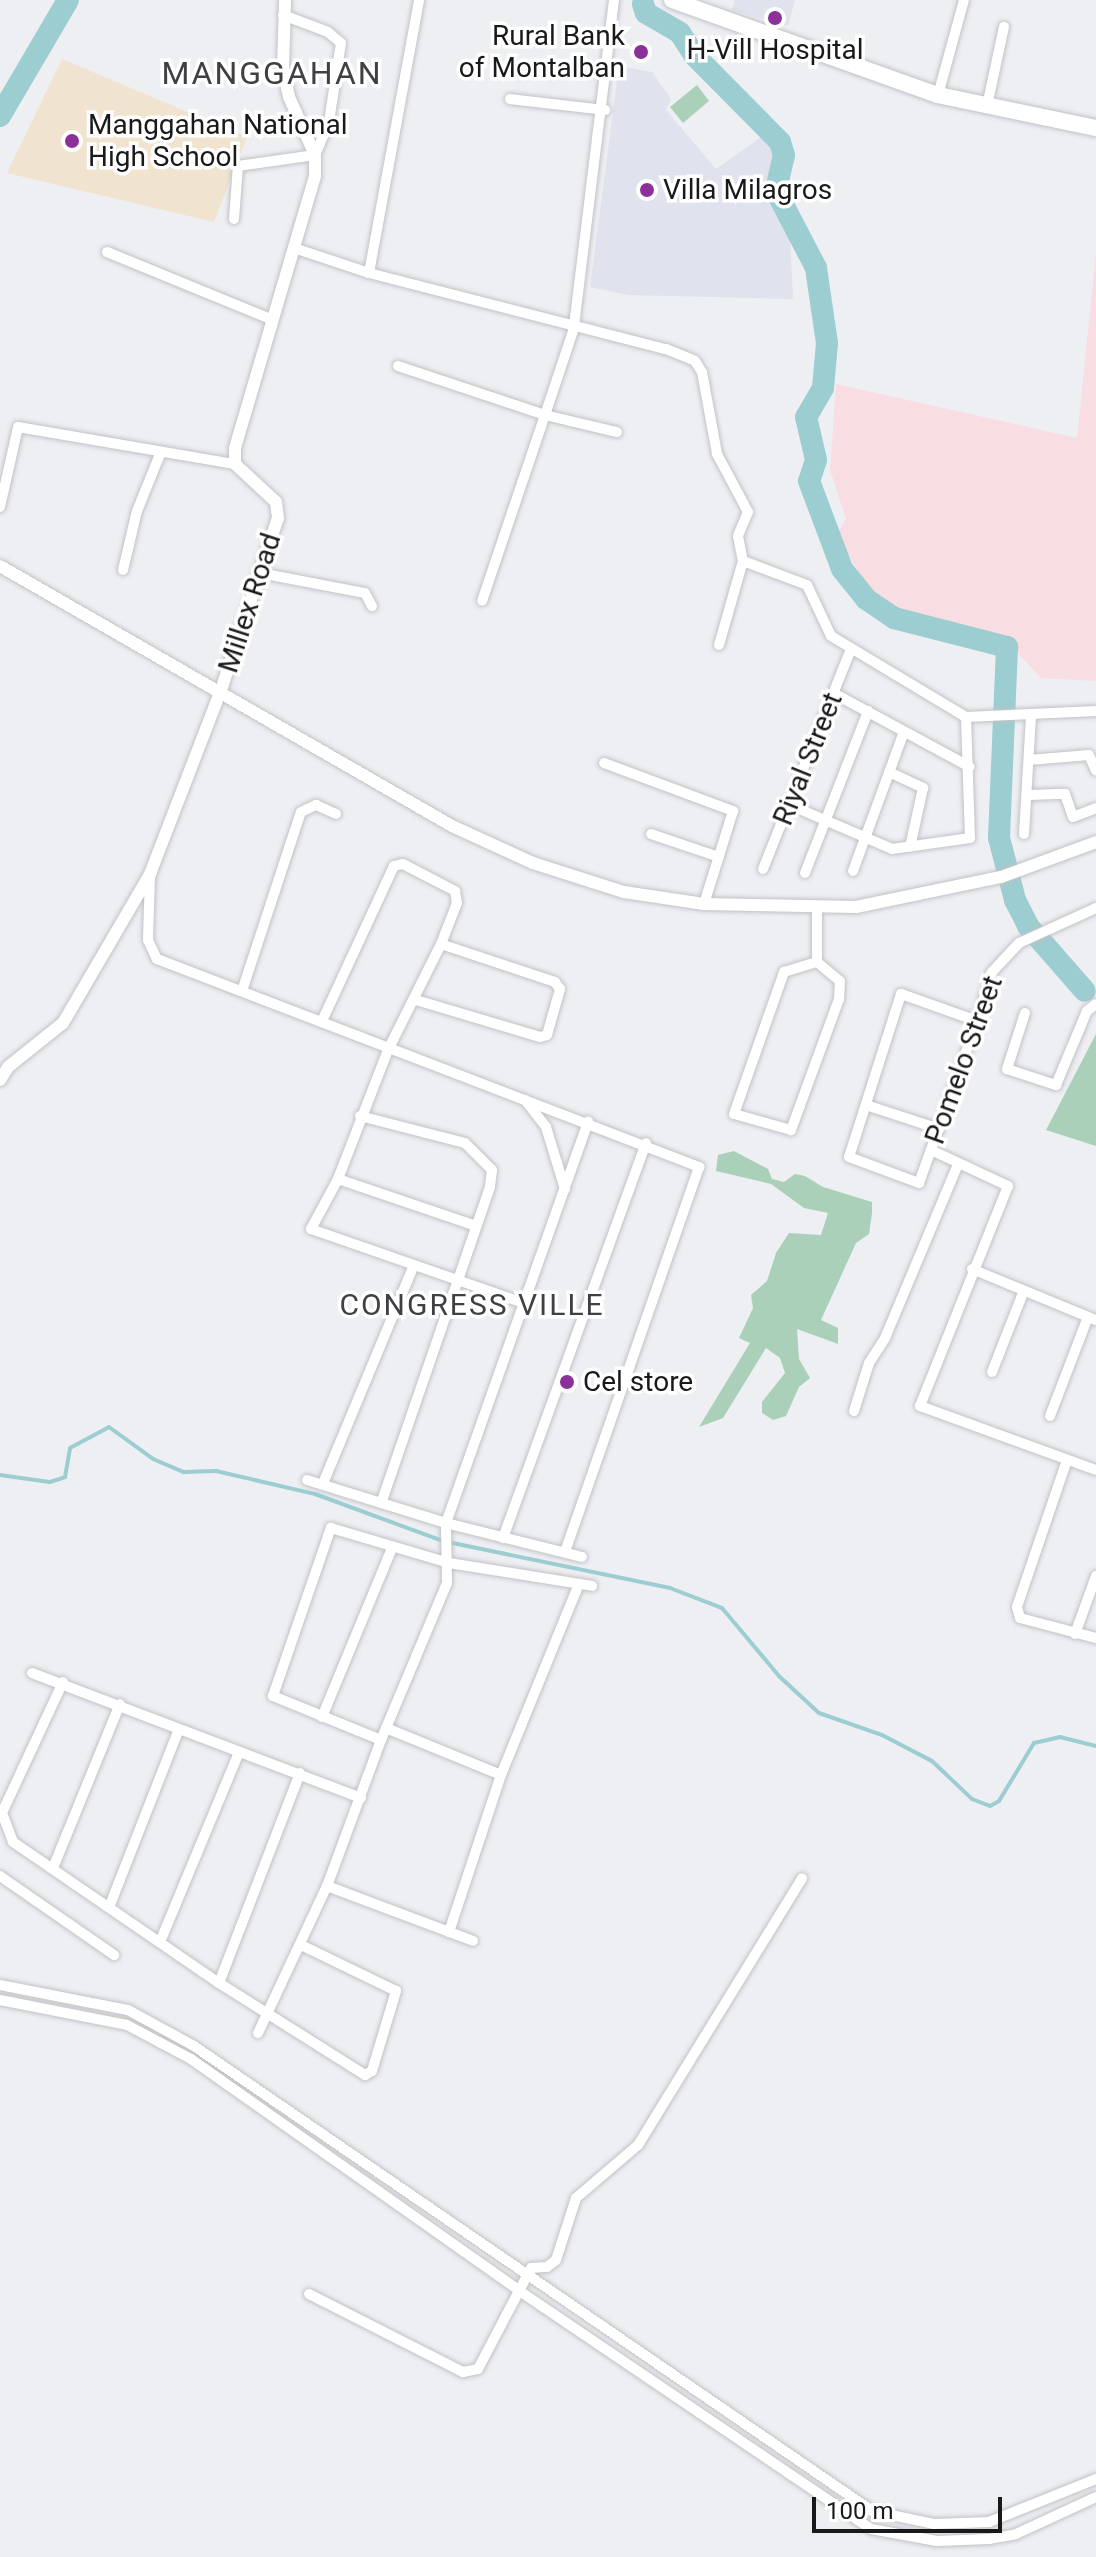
<!DOCTYPE html>
<html>
<head>
<meta charset="utf-8">
<style>
  body { margin:0 }
  #map { position:relative; width:1096px; height:2557px; overflow:hidden; background:#eeeff3; font-family:Roboto,sans-serif }
  div>[style] { position:absolute }
  [style*='--x'] { left:calc(var(--x)*1px); top:calc(var(--y)*1px); width:calc(var(--w)*1px); rotate:calc(var(--a)*1deg) }
  .built>* { inset:0; background:#e0e2ed }
  .industrial>* { inset:0; background:#f8dde3 }
  .education>* { inset:0; background:#f0e3cf }
  .green>* { inset:0; background:#aad0ba }
  .stream>* { height:4px; margin:-2px; padding:0 2px; transform-origin:2px; border-radius:2px; background:#9ccdd0 }
  .river>* { height:22px; margin:-11px; padding:0 11px; transform-origin:11px; border-radius:11px; background:#9ccdd0 }
  .roads { filter:drop-shadow(0 0 2px #c1c2c6) drop-shadow(0 0 2px #c1c2c6) }
  .minor>* { height:10px; margin:-5px; padding:0 5px; transform-origin:5px; border-radius:5px; background:#fff }
  .tertiary>* { height:12px; margin:-6px; padding:0 6px; transform-origin:6px; border-radius:6px; background:#fff }
  .primary>* { height:16px; margin:-8px; padding:0 8px; transform-origin:8px; border-radius:8px; background:#fff }
  .dots>* { width:22px; height:22px; translate:-50% -50%; box-sizing:border-box; border:4px solid #fff; border-radius:50% }
  span { translate:-50% -50%; white-space:nowrap; text-align:center; line-height:1.15; -webkit-text-stroke:7px #fff; paint-order:stroke }
  .poi-label { font-size:28px; color:#19191b }
  .right { translate:-100% -50%; text-align:right }
  .left { translate:0 -50%; text-align:left }
  .street-label { font-size:28px; color:#19191b }
  .neighbourhood-label { font-size:30px; color:#404044; letter-spacing:2px }
  .quarter-label { font-size:32px; color:#404044; letter-spacing:2px }
  .scale { position:absolute; left:812px; top:2497px; width:190px; height:36px; box-sizing:border-box; border:4px solid #19191b; border-top:0; padding-left:10px; font-size:24px; line-height:28px; white-space:nowrap; color:#19191b; -webkit-text-stroke:6px #fff; paint-order:stroke }
</style>
</head>
<body>
<div id="map">
  <div class="built">
    <i style="clip-path:polygon(735px 0,795px 0,788px 26px,732px 10px)"></i>
    <i style="clip-path:polygon(619px 66px,652px 72px,671px 99px,666px 110px,716px 169px,767px 133px,781px 154px,770px 193px,790px 240px,793px 299px,628px 295px,590px 287px)"></i>
  </div>
  <div class="industrial">
    <i style="clip-path:polygon(1096px 254px,1096px 681px,1041px 678px,1003px 637px,893px 609px,863px 580px,837px 534px,846px 519px,830px 470px,836px 384px,1077px 438px)"></i>
  </div>
  <div class="education">
    <i style="clip-path:polygon(62px 59px,247px 137px,214px 222px,7px 173px)"></i>
  </div>
  <div class="green">
    <i style="clip-path:polygon(697px 85px,709px 101px,683px 123px,670px 107px)"></i>
    <i style="clip-path:polygon(1096px 1034px,1096px 1146px,1046px 1130px)"></i>
    <i style="clip-path:polygon(734px 1151px,768px 1169px,772px 1179px,784px 1182px,795px 1174px,805px 1176px,823px 1187px,872px 1202px,872px 1213px,869px 1234px,856px 1243px,821px 1320px,838px 1328px,838px 1344px,797px 1329px,799px 1359px,810px 1378px,799px 1387px,786px 1416px,773px 1420px,762px 1413px,762px 1402px,785px 1373px,780px 1358px,766px 1348px,723px 1418px,699px 1427px,750px 1343px,739px 1338px,753px 1308px,751px 1295px,767px 1281px,776px 1253px,789px 1233px,821px 1235px,828px 1213px,804px 1208px,771px 1184px,716px 1171px,718px 1155px)"></i>
  </div>
  <div class="stream">
    <i style="--x:0;--y:1475;--w:50;--a:8"></i>
    <i style="--x:50;--y:1482;--w:16;--a:-18"></i>
    <i style="--x:65;--y:1477;--w:29;--a:-80"></i>
    <i style="--x:70;--y:1448;--w:44;--a:-28.3"></i>
    <i style="--x:109;--y:1427;--w:54;--a:36"></i>
    <i style="--x:153;--y:1459;--w:34;--a:23"></i>
    <i style="--x:184;--y:1472;--w:32;--a:-2"></i>
    <i style="--x:216;--y:1471;--w:102;--a:13.1"></i>
    <i style="--x:315;--y:1494;--w:136;--a:20.2"></i>
    <i style="--x:443;--y:1541;--w:232;--a:11.7"></i>
    <i style="--x:670;--y:1588;--w:56;--a:21"></i>
    <i style="--x:722;--y:1608;--w:90;--a:50"></i>
    <i style="--x:780;--y:1677;--w:53;--a:42.7"></i>
    <i style="--x:819;--y:1713;--w:67;--a:19.2"></i>
    <i style="--x:882;--y:1735;--w:56;--a:27.5"></i>
    <i style="--x:932;--y:1761;--w:55;--a:43.5"></i>
    <i style="--x:972;--y:1799;--w:19;--a:21"></i>
    <i style="--x:990;--y:1806;--w:10;--a:-29"></i>
    <i style="--x:999;--y:1801;--w:68;--a:-58.9"></i>
    <i style="--x:1034;--y:1743;--w:27;--a:-13"></i>
    <i style="--x:1060;--y:1737;--w:37;--a:14"></i>
  </div>
  <div class="river">
    <i style="--x:643;--y:4;--w:9;--a:72"></i>
    <i style="--x:646;--y:13;--w:39;--a:30"></i>
    <i style="--x:680;--y:33;--w:27;--a:57"></i>
    <i style="--x:695;--y:56;--w:121;--a:45.3"></i>
    <i style="--x:780;--y:142;--w:14;--a:73"></i>
    <i style="--x:784;--y:155;--w:37;--a:103"></i>
    <i style="--x:776;--y:191;--w:87;--a:62.5"></i>
    <i style="--x:816;--y:268;--w:76;--a:81.7"></i>
    <i style="--x:827;--y:343;--w:45;--a:95.1"></i>
    <i style="--x:823;--y:388;--w:34;--a:120"></i>
    <i style="--x:806;--y:417;--w:44;--a:76.9"></i>
    <i style="--x:816;--y:460;--w:22;--a:108"></i>
    <i style="--x:809;--y:481;--w:94;--a:69.4"></i>
    <i style="--x:842;--y:569;--w:38;--a:51"></i>
    <i style="--x:866;--y:599;--w:34;--a:34"></i>
    <i style="--x:894;--y:618;--w:117;--a:14.4"></i>
    <i style="--x:1007;--y:647;--w:191;--a:92.4"></i>
    <i style="--x:999;--y:838;--w:64;--a:75.5"></i>
    <i style="--x:1015;--y:900;--w:29;--a:63"></i>
    <i style="--x:1028;--y:926;--w:86;--a:48.8"></i>
    <i style="--x:0;--y:116;--w:134;--a:-59.6"></i>
  </div>
  <div class="roads">
    <div class="minor">
      <i style="--x:614;--y:0;--w:330;--a:97"></i>
      <i style="--x:574;--y:328;--w:92;--a:108.4"></i>
      <i style="--x:545;--y:415;--w:74;--a:13.3"></i>
      <i style="--x:938;--y:95;--w:98;--a:-74.7"></i>
      <i style="--x:510;--y:99;--w:96;--a:6.6"></i>
      <i style="--x:987;--y:106;--w:81;--a:-77.9"></i>
      <i style="--x:234;--y:219;--w:53;--a:-85.7"></i>
      <i style="--x:238;--y:166;--w:78;--a:-8.1"></i>
      <i style="--x:315;--y:155;--w:36;--a:-67"></i>
      <i style="--x:329;--y:122;--w:80;--a:-81.4"></i>
      <i style="--x:341;--y:43;--w:17;--a:-140"></i>
      <i style="--x:328;--y:32;--w:48;--a:-159.3"></i>
      <i style="--x:297;--y:249;--w:76;--a:18.4"></i>
      <i style="--x:369;--y:273;--w:307;--a:14.4"></i>
      <i style="--x:666;--y:349;--w:31;--a:22"></i>
      <i style="--x:695;--y:361;--w:13;--a:58"></i>
      <i style="--x:702;--y:372;--w:83;--a:79.6"></i>
      <i style="--x:717;--y:454;--w:66;--a:61.9"></i>
      <i style="--x:748;--y:512;--w:26;--a:113"></i>
      <i style="--x:738;--y:536;--w:25;--a:79"></i>
      <i style="--x:743;--y:561;--w:68;--a:20.6"></i>
      <i style="--x:807;--y:585;--w:56;--a:64.8"></i>
      <i style="--x:831;--y:636;--w:157;--a:31"></i>
      <i style="--x:107;--y:252;--w:179;--a:22.3"></i>
      <i style="--x:369;--y:273;--w:278;--a:-79.6"></i>
      <i style="--x:398;--y:366;--w:155;--a:18.4"></i>
      <i style="--x:545;--y:415;--w:196;--a:108.7"></i>
      <i style="--x:0;--y:507;--w:82;--a:-77.3"></i>
      <i style="--x:18;--y:427;--w:220;--a:9.7"></i>
      <i style="--x:123;--y:570;--w:61;--a:-76.7"></i>
      <i style="--x:137;--y:511;--w:64;--a:-67.9"></i>
      <i style="--x:260;--y:573;--w:107;--a:10.8"></i>
      <i style="--x:365;--y:593;--w:15;--a:62"></i>
      <i style="--x:719;--y:645;--w:87;--a:-74.1"></i>
      <i style="--x:835;--y:694;--w:153;--a:28.4"></i>
      <i style="--x:966;--y:717;--w:130;--a:-2.6"></i>
      <i style="--x:1029;--y:760;--w:60;--a:-4.8"></i>
      <i style="--x:1089;--y:755;--w:17;--a:66"></i>
      <i style="--x:604;--y:763;--w:138;--a:20.4"></i>
      <i style="--x:733;--y:811;--w:97;--a:107.3"></i>
      <i style="--x:889;--y:772;--w:38;--a:25"></i>
      <i style="--x:923;--y:788;--w:60;--a:102.4"></i>
      <i style="--x:1028;--y:795;--w:37;--a:-2"></i>
      <i style="--x:1065;--y:794;--w:24;--a:71"></i>
      <i style="--x:1073;--y:817;--w:25;--a:-21"></i>
      <i style="--x:790;--y:805;--w:111;--a:23.3"></i>
      <i style="--x:892;--y:849;--w:79;--a:-8"></i>
      <i style="--x:970;--y:838;--w:121;--a:-91.9"></i>
      <i style="--x:651;--y:834;--w:69;--a:18.7"></i>
      <i style="--x:1024;--y:834;--w:119;--a:-86.6"></i>
      <i style="--x:763;--y:869;--w:237;--a:-68.2"></i>
      <i style="--x:853;--y:871;--w:148;--a:-69.9"></i>
      <i style="--x:805;--y:873;--w:174;--a:-68.7"></i>
      <i style="--x:150;--y:875;--w:65;--a:91.8"></i>
      <i style="--x:148;--y:940;--w:21;--a:65"></i>
      <i style="--x:157;--y:959;--w:581;--a:20.99"></i>
      <i style="--x:699;--y:1167;--w:407;--a:109.2"></i>
      <i style="--x:817;--y:909;--w:53;--a:90"></i>
      <i style="--x:817;--y:962;--w:30;--a:40"></i>
      <i style="--x:840;--y:981;--w:18;--a:93"></i>
      <i style="--x:839;--y:999;--w:140;--a:110.1"></i>
      <i style="--x:791;--y:1130;--w:59;--a:-164.3"></i>
      <i style="--x:734;--y:1114;--w:151;--a:-70.6"></i>
      <i style="--x:784;--y:972;--w:34;--a:-17"></i>
      <i style="--x:242;--y:991;--w:188;--a:-71.8"></i>
      <i style="--x:301;--y:812;--w:17;--a:-25"></i>
      <i style="--x:316;--y:805;--w:22;--a:24"></i>
      <i style="--x:416;--y:1000;--w:129;--a:16.6"></i>
      <i style="--x:540;--y:1037;--w:7;--a:-16"></i>
      <i style="--x:547;--y:1035;--w:48;--a:-74.2"></i>
      <i style="--x:560;--y:989;--w:9;--a:-126"></i>
      <i style="--x:555;--y:982;--w:120;--a:-161.6"></i>
      <i style="--x:1025;--y:1013;--w:59;--a:107.8"></i>
      <i style="--x:1007;--y:1069;--w:52;--a:18.1"></i>
      <i style="--x:1056;--y:1085;--w:80;--a:-67.3"></i>
      <i style="--x:1087;--y:1011;--w:11;--a:-38"></i>
      <i style="--x:322;--y:1021;--w:171;--a:-65.1"></i>
      <i style="--x:394;--y:866;--w:9;--a:-13"></i>
      <i style="--x:403;--y:864;--w:59;--a:27.4"></i>
      <i style="--x:455;--y:891;--w:12;--a:81"></i>
      <i style="--x:457;--y:903;--w:44;--a:111.3"></i>
      <i style="--x:441;--y:944;--w:119;--a:116.6"></i>
      <i style="--x:388;--y:1050;--w:138;--a:111.2"></i>
      <i style="--x:338;--y:1179;--w:57;--a:118.4"></i>
      <i style="--x:311;--y:1229;--w:222;--a:19.2"></i>
      <i style="--x:977;--y:1021;--w:81;--a:-160.4"></i>
      <i style="--x:901;--y:994;--w:171;--a:107.7"></i>
      <i style="--x:849;--y:1157;--w:75;--a:20.4"></i>
      <i style="--x:919;--y:1183;--w:172;--a:-70.3"></i>
      <i style="--x:977;--y:1021;--w:51;--a:-73"></i>
      <i style="--x:992;--y:972;--w:40;--a:-47"></i>
      <i style="--x:1019;--y:943;--w:85;--a:-24.4"></i>
      <i style="--x:525;--y:1100;--w:34;--a:52"></i>
      <i style="--x:546;--y:1127;--w:65;--a:73"></i>
      <i style="--x:866;--y:1105;--w:77;--a:18.2"></i>
      <i style="--x:360;--y:1116;--w:108;--a:14.4"></i>
      <i style="--x:465;--y:1143;--w:38;--a:45"></i>
      <i style="--x:492;--y:1170;--w:17;--a:97"></i>
      <i style="--x:490;--y:1187;--w:332;--a:109"></i>
      <i style="--x:931;--y:1150;--w:85;--a:25.1"></i>
      <i style="--x:1008;--y:1186;--w:237;--a:111.8"></i>
      <i style="--x:920;--y:1406;--w:187;--a:20"></i>
      <i style="--x:338;--y:1179;--w:146;--a:18.8"></i>
      <i style="--x:972;--y:1269;--w:134;--a:22.4"></i>
      <i style="--x:992;--y:1372;--w:85;--a:-68.6"></i>
      <i style="--x:854;--y:1411;--w:50;--a:-72.6"></i>
      <i style="--x:869;--y:1363;--w:30;--a:-57"></i>
      <i style="--x:885;--y:1338;--w:189;--a:-67.2"></i>
      <i style="--x:1050;--y:1416;--w:106;--a:-69"></i>
      <i style="--x:1067;--y:1460;--w:155;--a:108.8"></i>
      <i style="--x:1017;--y:1607;--w:11;--a:75"></i>
      <i style="--x:1020;--y:1618;--w:79;--a:14.7"></i>
      <i style="--x:307;--y:1480;--w:145;--a:17.2"></i>
      <i style="--x:446;--y:1523;--w:140;--a:14"></i>
      <i style="--x:324;--y:1481;--w:232;--a:-67.4"></i>
      <i style="--x:503;--y:1538;--w:420;--a:-70.1"></i>
      <i style="--x:1075;--y:1634;--w:62;--a:-70.1"></i>
      <i style="--x:32;--y:1673;--w:352;--a:20.8"></i>
      <i style="--x:63;--y:1682;--w:145;--a:115"></i>
      <i style="--x:2;--y:1813;--w:31;--a:69"></i>
      <i style="--x:13;--y:1842;--w:250;--a:34.4"></i>
      <i style="--x:219;--y:1983;--w:173;--a:32.2"></i>
      <i style="--x:365;--y:2075;--w:8;--a:-30"></i>
      <i style="--x:372;--y:2071;--w:84;--a:-73.3"></i>
      <i style="--x:396;--y:1991;--w:106;--a:-154.2"></i>
      <i style="--x:322;--y:1717;--w:183;--a:-67.5"></i>
      <i style="--x:386;--y:1728;--w:124;--a:22.2"></i>
      <i style="--x:381;--y:1740;--w:117;--a:-157.8"></i>
      <i style="--x:273;--y:1696;--w:178;--a:-71"></i>
      <i style="--x:331;--y:1528;--w:123;--a:16.5"></i>
      <i style="--x:449;--y:1563;--w:145;--a:9.1"></i>
      <i style="--x:53;--y:1868;--w:177;--a:-67.8"></i>
      <i style="--x:0;--y:1876;--w:139;--a:34.7"></i>
      <i style="--x:327;--y:1886;--w:156;--a:20.6"></i>
      <i style="--x:110;--y:1905;--w:189;--a:-68.6"></i>
      <i style="--x:449;--y:1932;--w:165;--a:-71.7"></i>
      <i style="--x:501;--y:1775;--w:206;--a:-67.8"></i>
      <i style="--x:160;--y:1942;--w:206;--a:-67.4"></i>
      <i style="--x:219;--y:1983;--w:225;--a:-68.9"></i>
      <i style="--x:0;--y:1985;--w:130;--a:11.1"></i>
      <i style="--x:128;--y:2010;--w:75;--a:28.6"></i>
      <i style="--x:194;--y:2046;--w:822;--a:34.44"></i>
      <i style="--x:872;--y:2511;--w:63;--a:11.8"></i>
      <i style="--x:934;--y:2524;--w:55;--a:-2.1"></i>
      <i style="--x:989;--y:2522;--w:115;--a:-21.9"></i>
      <i style="--x:0;--y:2000;--w:129;--a:11.1"></i>
      <i style="--x:127;--y:2025;--w:72;--a:28"></i>
      <i style="--x:191;--y:2059;--w:400;--a:35.2"></i>
      <i style="--x:518;--y:2290;--w:426;--a:34.1"></i>
      <i style="--x:871;--y:2529;--w:67;--a:10.3"></i>
      <i style="--x:937;--y:2541;--w:52;--a:-2.2"></i>
      <i style="--x:989;--y:2539;--w:27;--a:-10"></i>
      <i style="--x:1016;--y:2534;--w:88;--a:-24.8"></i>
      <i style="--x:258;--y:2033;--w:162;--a:-64.9"></i>
      <i style="--x:327;--y:1886;--w:156;--a:-69.7"></i>
      <i style="--x:381;--y:1740;--w:170;--a:-67.2"></i>
      <i style="--x:447;--y:1583;--w:60;--a:-91"></i>
      <i style="--x:446;--y:1523;--w:426;--a:-70.5"></i>
      <i style="--x:309;--y:2294;--w:173;--a:26.9"></i>
      <i style="--x:463;--y:2372;--w:15;--a:-11"></i>
      <i style="--x:478;--y:2369;--w:114;--a:-62.3"></i>
      <i style="--x:531;--y:2268;--w:16;--a:-4"></i>
      <i style="--x:547;--y:2267;--w:11;--a:-38"></i>
      <i style="--x:556;--y:2260;--w:65;--a:-72.1"></i>
      <i style="--x:576;--y:2198;--w:82;--a:-40.5"></i>
      <i style="--x:638;--y:2145;--w:313;--a:-58.4"></i>
    </div>
    <div class="tertiary">
      <i style="--x:0;--y:566;--w:521;--a:29.91"></i>
      <i style="--x:452;--y:826;--w:89;--a:24.6"></i>
      <i style="--x:533;--y:863;--w:96;--a:17.7"></i>
      <i style="--x:624;--y:892;--w:81;--a:8.5"></i>
      <i style="--x:704;--y:904;--w:152;--a:1.1"></i>
      <i style="--x:856;--y:907;--w:148;--a:-11.7"></i>
      <i style="--x:1001;--y:877;--w:101;--a:-20.2"></i>
      <i style="--x:0;--y:1080;--w:15;--a:-58"></i>
      <i style="--x:8;--y:1067;--w:70;--a:-38.7"></i>
      <i style="--x:63;--y:1023;--w:173;--a:-59.7"></i>
      <i style="--x:150;--y:874;--w:194;--a:-68.9"></i>
      <i style="--x:220;--y:693;--w:184;--a:-71.7"></i>
      <i style="--x:278;--y:518;--w:16;--a:-97"></i>
      <i style="--x:276;--y:502;--w:56;--a:-137.2"></i>
      <i style="--x:235;--y:464;--w:16;--a:-90"></i>
      <i style="--x:235;--y:448;--w:284;--a:-73.6"></i>
      <i style="--x:315;--y:176;--w:21;--a:-90"></i>
      <i style="--x:315;--y:155;--w:64;--a:-114.1"></i>
      <i style="--x:289;--y:97;--w:29;--a:-102"></i>
      <i style="--x:283;--y:69;--w:69;--a:-88.3"></i>
    </div>
    <div class="primary">
      <i style="--x:672;--y:0;--w:282;--a:19.7"></i>
      <i style="--x:938;--y:95;--w:161;--a:11.8"></i>
    </div>
  </div>
  <div class="dots">
    <i style="left:775px;top:18px;background:#8c309a"></i>
    <i style="left:641px;top:52px;background:#8c309a"></i>
    <i style="left:72px;top:141px;background:#8c309a"></i>
    <i style="left:647px;top:190px;background:#8c309a"></i>
    <i style="left:567px;top:1382px;background:#8c309a"></i>
  </div>
  <div class="poi-label">
    <span class="right" style="left:625px;top:52px">Rural Bank<br>of Montalban</span>
    <span style="left:775px;top:50px">H-Vill Hospital</span>
    <span class="left" style="left:88px;top:141px">Manggahan National<br>High School</span>
    <span class="left" style="left:663px;top:190px">Villa Milagros</span>
    <span class="left" style="left:583px;top:1382px">Cel store</span>
  </div>
  <div class="street-label">
    <span style="left:250px;top:603px;rotate:-72deg">Millex Road</span>
    <span style="left:808px;top:759px;rotate:-68deg">Riyal Street</span>
    <span style="left:964px;top:1060px;rotate:-70deg">Pomelo Street</span>
  </div>
  <div class="neighbourhood-label">
    <span style="left:472px;top:1305px">CONGRESS VILLE</span>
  </div>
  <div class="quarter-label">
    <span style="left:272px;top:73px">MANGGAHAN</span>
  </div>
  <div class="scale">100 m</div>
</div>
</body>
</html>
